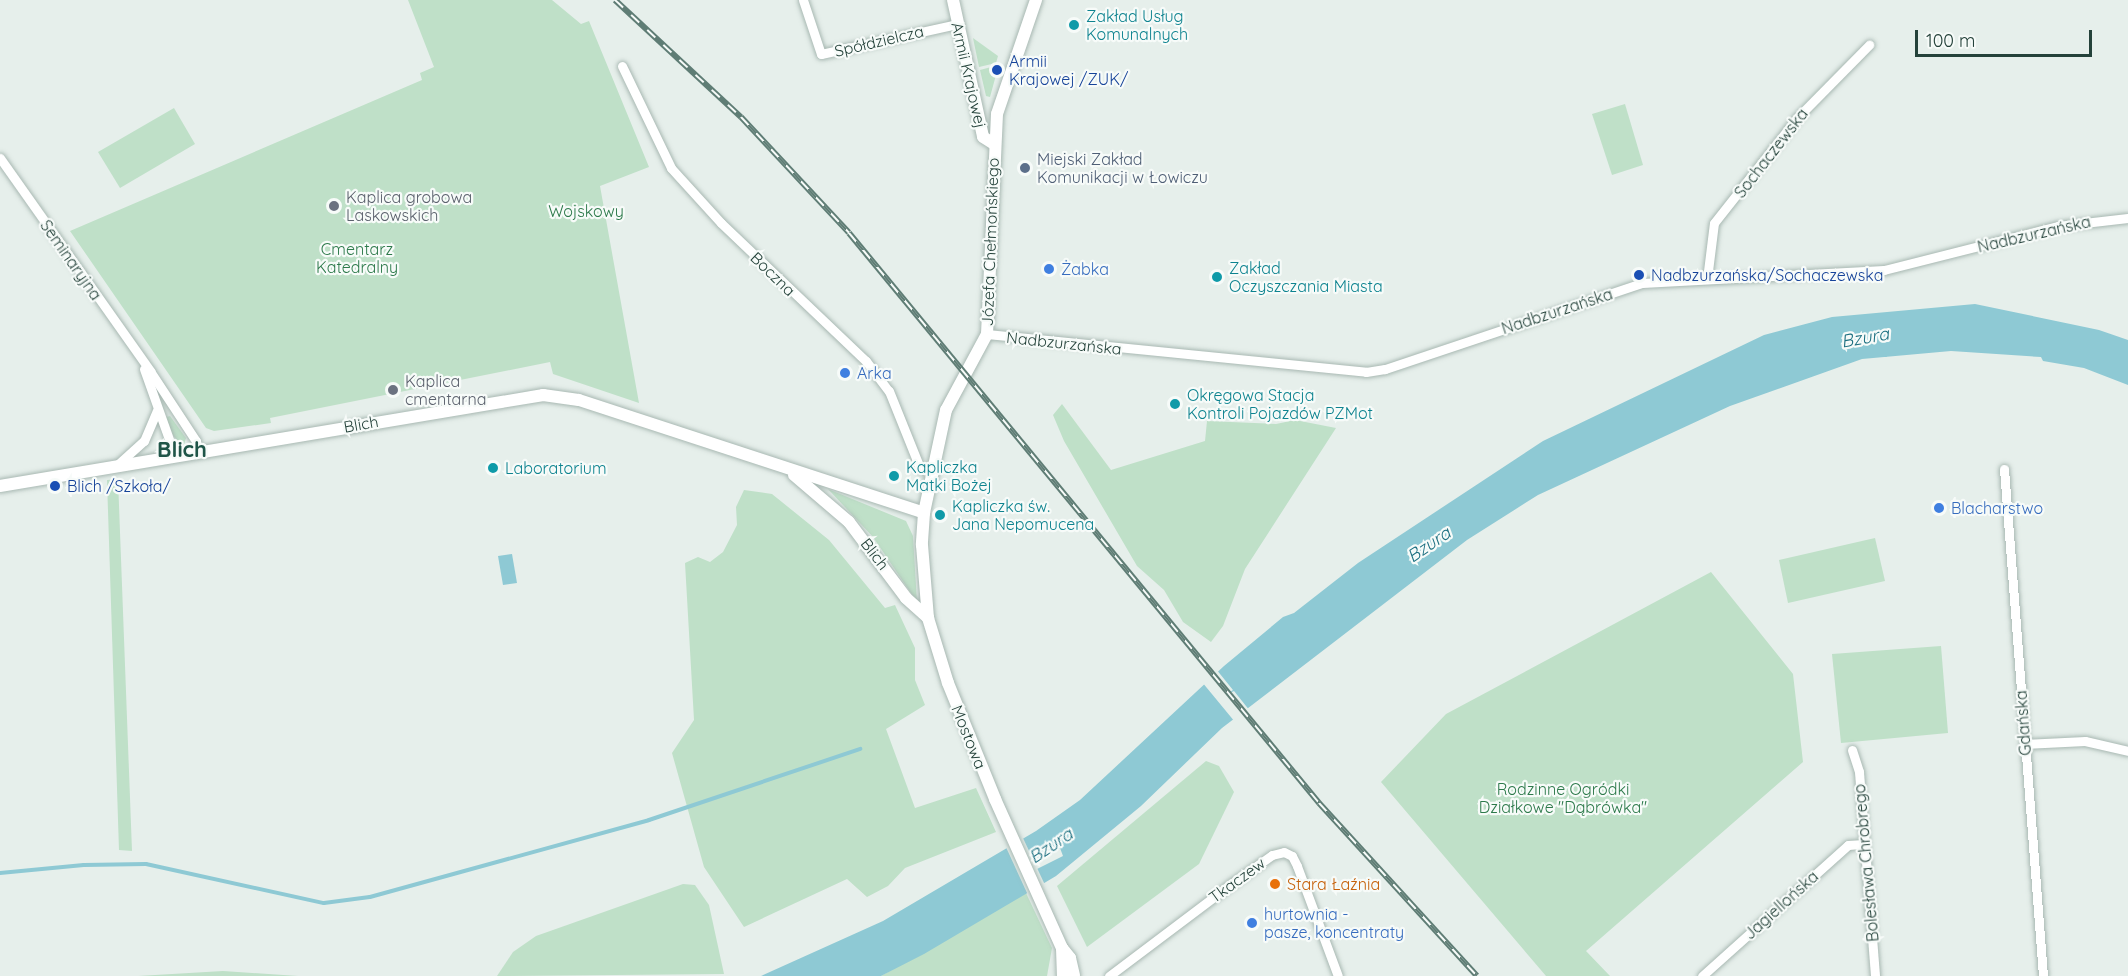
<!DOCTYPE html>
<html>
<head>
<meta charset="utf-8">
<style>
  body { margin:0 }
  #map { position:relative; width:2128px; height:976px; overflow:hidden; background:#e6efeb; font-family:Quicksand,sans-serif }
  div>[style] { position:absolute }
  [style*='--x'] { left:calc(var(--x)*1px); top:calc(var(--y)*1px); width:calc(var(--w)*1px); rotate:calc(var(--a)*1deg) }
  .green>* { inset:0; background:#bfe0c8 }
  .water>* { inset:0; background:#8ec9d4 }
  .pier>* { inset:0; background:#e6efeb }
  .stream>* { height:4px; margin:-2px; padding:0 2px; transform-origin:2px; border-radius:2px; background:#8ec9d4 }
  .roads { filter:drop-shadow(0 0 2px #a8b8b2) drop-shadow(0 0 2px #a8b8b2) }
  .minor>* { height:9px; margin:-4.5px; padding:0 4.5px; transform-origin:4.5px; border-radius:4.5px; background:#fff }
  .tertiary>* { height:12px; margin:-6px; padding:0 6px; transform-origin:6px; border-radius:6px; background:#fff }
  .rail>* { height:6px; margin-top:-3px; transform-origin:0; background:repeating-linear-gradient(90deg,#f7fbf9 0 11px,#5f7d75 0 22px); box-sizing:border-box; border-block:2px solid #5f7d75 }
  .dots>* { width:16px; height:16px; translate:-50% -50%; box-sizing:border-box; border:3px solid #f7fbf9; border-radius:50% }
  span { translate:-50% -50%; white-space:nowrap; text-align:center; line-height:1.15; -webkit-text-stroke:4.5px #f7fbf9; paint-order:stroke }
  .culture-label { font-size:16px; color:#0d838f }
  .left { translate:0 -50%; text-align:left }
  .street-label { font-size:16px; color:#24423a }
  .transit-label { font-size:16px; color:#164399 }
  .service-label { font-size:16px; color:#4e5e75 }
  .worship-label { font-size:16px; color:#5b616d }
  .park-label { font-size:16px; color:#2d7a4b }
  .shop-label { font-size:16px; color:#366cbe }
  .food-label { font-size:16px; color:#c56008 }
  .water-label { font-size:18px; color:#1c6f80; font-style:italic }
  .district-label { font-size:22px; color:#1f5548; font-weight:700 }
  .scale { position:absolute; left:1915px; top:30px; width:177px; height:27px; box-sizing:border-box; border:3px solid #24423a; border-top:0; padding-left:8px; font-size:18px; line-height:21px; white-space:nowrap; color:#24423a; -webkit-text-stroke:4px #f7fbf9; paint-order:stroke }
</style>
</head>
<body>
<div id="map">
  <div class="green">
    <i style="clip-path:polygon(408px 0,552px 0,581px 24px,589px 21px,649px 167px,600px 186px,639px 403px,553px 374px,550px 362px,270px 418px,271px 423px,214px 431px,206px 428px,70px 231px,422px 80px,420px 73px,434px 67px)"></i>
    <i style="clip-path:polygon(973px 38px,998px 56px,996px 63px,979px 67px)"></i>
    <i style="clip-path:polygon(995px 66px,993px 74px,996px 75px,990px 97px,986px 96px,980px 70px)"></i>
    <i style="clip-path:polygon(1625px 104px,1643px 165px,1612px 175px,1592px 114px)"></i>
    <i style="clip-path:polygon(174px 108px,195px 144px,120px 188px,98px 152px)"></i>
    <i style="clip-path:polygon(1062px 404px,1111px 470px,1205px 441px,1207px 421px,1276px 424px,1295px 420px,1336px 428px,1245px 569px,1223px 626px,1211px 642px,1183px 622px,1164px 590px,1137px 566px,1064px 441px,1053px 415px)"></i>
    <i style="clip-path:polygon(170px 416px,186px 438px,183px 448px,173px 435px,166px 417px)"></i>
    <i style="clip-path:polygon(118px 479px,132px 851px,119px 850px,107px 480px)"></i>
    <i style="clip-path:polygon(828px 489px,906px 521px,913px 536px,917px 602px,873px 537px)"></i>
    <i style="clip-path:polygon(744px 490px,772px 494px,829px 540px,885px 608px,895px 605px,915px 648px,915px 680px,925px 705px,886px 729px,915px 808px,976px 788px,996px 832px,905px 868px,888px 886px,867px 897px,847px 879px,744px 927px,704px 867px,672px 753px,694px 720px,685px 563px,698px 557px,710px 562px,723px 552px,737px 525px,736px 507px)"></i>
    <i style="clip-path:polygon(1875px 538px,1885px 581px,1788px 603px,1779px 560px)"></i>
    <i style="clip-path:polygon(1711px 572px,1793px 674px,1803px 762px,1586px 951px,1610px 976px,1546px 976px,1381px 782px,1446px 714px)"></i>
    <i style="clip-path:polygon(1941px 646px,1948px 733px,1841px 743px,1832px 654px)"></i>
    <i style="clip-path:polygon(1206px 761px,1219px 766px,1234px 792px,1199px 864px,1087px 947px,1057px 886px)"></i>
    <i style="clip-path:polygon(683px 884px,695px 885px,709px 905px,724px 974px,497px 976px,513px 952px,536px 936px)"></i>
    <i style="clip-path:polygon(1026px 893px,1052px 948px,1047px 976px,881px 976px)"></i>
    <i style="clip-path:polygon(223px 971px,298px 976px,138px 976px)"></i>
  </div>
  <div class="water">
    <i style="clip-path:polygon(evenodd,1975px 304px,2099px 330px,2128px 340px,2128px 385px,2084px 368px,2043px 361px,2041px 357px,1951px 351px,1862px 359px,1730px 406px,1538px 495px,1467px 540px,1222px 728px,1141px 806px,1056px 876px,924px 954px,881px 976px,761px 976px,883px 921px,1036px 831px,1080px 800px,1224px 666px,1283px 617px,1294px 613px,1358px 563px,1543px 441px,1764px 335px,1832px 317px,1975px 304px,1060px 848px,1063px 856px,1023px 876px,1033px 865px,1060px 848px)"></i>
    <i style="clip-path:polygon(512px 554px,517px 583px,503px 585px,498px 556px)"></i>
  </div>
  <div class="pier">
    <i style="clip-path:polygon(1216px 669px,1233px 690px,1227px 694px,1234px 691px,1250px 711px,1235px 722px,1202px 682px)"></i>
    <i style="clip-path:polygon(1022px 836px,1045px 885px,1028px 895px,1005px 845px)"></i>
  </div>
  <div class="stream">
    <i style="--x:0;--y:873;--w:84;--a:-5.4"></i>
    <i style="--x:84;--y:865;--w:62;--a:-0.9"></i>
    <i style="--x:146;--y:864;--w:182;--a:12.4"></i>
    <i style="--x:324;--y:903;--w:46;--a:-7.4"></i>
    <i style="--x:370;--y:897;--w:289;--a:-15.4"></i>
    <i style="--x:649;--y:820;--w:223;--a:-18.6"></i>
  </div>
  <div class="roads">
    <div class="minor">
      <i style="--x:803;--y:0;--w:57;--a:71.6"></i>
      <i style="--x:821;--y:54;--w:140;--a:-12.4"></i>
      <i style="--x:622;--y:66;--w:113;--a:64.3"></i>
      <i style="--x:671;--y:168;--w:74;--a:47.7"></i>
      <i style="--x:721;--y:223;--w:200;--a:43.6"></i>
      <i style="--x:866;--y:361;--w:38;--a:53"></i>
      <i style="--x:889;--y:391;--w:83;--a:68.1"></i>
      <i style="--x:920;--y:468;--w:13;--a:18"></i>
      <i style="--x:0;--y:158;--w:261;--a:54.8"></i>
      <i style="--x:150;--y:371;--w:84;--a:56.7"></i>
      <i style="--x:196;--y:441;--w:11;--a:80"></i>
      <i style="--x:1707;--y:279;--w:56;--a:-82.9"></i>
      <i style="--x:1714;--y:223;--w:134;--a:-51.7"></i>
      <i style="--x:1797;--y:118;--w:103;--a:-45.4"></i>
      <i style="--x:987;--y:334;--w:381;--a:5.7"></i>
      <i style="--x:1366;--y:372;--w:19;--a:-9"></i>
      <i style="--x:1385;--y:369;--w:271;--a:-18.5"></i>
      <i style="--x:1642;--y:283;--w:242;--a:-3.1"></i>
      <i style="--x:1884;--y:270;--w:179;--a:-14.2"></i>
      <i style="--x:2058;--y:226;--w:70;--a:-6.5"></i>
      <i style="--x:144;--y:369;--w:92;--a:70.4"></i>
      <i style="--x:117;--y:465;--w:36;--a:-42"></i>
      <i style="--x:144;--y:441;--w:33;--a:-67"></i>
      <i style="--x:2004;--y:469;--w:508;--a:85.6"></i>
      <i style="--x:2024;--y:744;--w:61;--a:-2.8"></i>
      <i style="--x:2085;--y:741;--w:44;--a:13.1"></i>
      <i style="--x:1852;--y:750;--w:23;--a:72"></i>
      <i style="--x:1859;--y:772;--w:205;--a:85.5"></i>
      <i style="--x:1109;--y:976;--w:153;--a:-37"></i>
      <i style="--x:1231;--y:884;--w:50;--a:-35.3"></i>
      <i style="--x:1272;--y:855;--w:12;--a:-14"></i>
      <i style="--x:1284;--y:852;--w:9;--a:27"></i>
      <i style="--x:1292;--y:856;--w:11;--a:63"></i>
      <i style="--x:1297;--y:866;--w:117;--a:69.6"></i>
      <i style="--x:1702;--y:976;--w:196;--a:-41.9"></i>
      <i style="--x:1848;--y:845;--w:16;--a:-4"></i>
    </div>
    <div class="tertiary">
      <i style="--x:953;--y:0;--w:140;--a:77.6"></i>
      <i style="--x:983;--y:137;--w:13;--a:32"></i>
      <i style="--x:1036;--y:0;--w:120;--a:108.9"></i>
      <i style="--x:997;--y:114;--w:220;--a:92.6"></i>
      <i style="--x:987;--y:334;--w:86;--a:118.3"></i>
      <i style="--x:946;--y:410;--w:105;--a:102.1"></i>
      <i style="--x:924;--y:513;--w:32;--a:94"></i>
      <i style="--x:922;--y:545;--w:73;--a:85.3"></i>
      <i style="--x:928;--y:618;--w:68;--a:72.9"></i>
      <i style="--x:948;--y:683;--w:125;--a:67.9"></i>
      <i style="--x:995;--y:799;--w:163;--a:65.8"></i>
      <i style="--x:1062;--y:948;--w:13;--a:51"></i>
      <i style="--x:1070;--y:958;--w:18;--a:77"></i>
      <i style="--x:794;--y:475;--w:72;--a:40.5"></i>
      <i style="--x:849;--y:522;--w:95;--a:53.1"></i>
      <i style="--x:906;--y:598;--w:30;--a:42"></i>
      <i style="--x:0;--y:486;--w:551;--a:-9.51"></i>
      <i style="--x:543;--y:395;--w:36;--a:8"></i>
      <i style="--x:579;--y:400;--w:363;--a:18.1"></i>
      <i style="--x:1062;--y:948;--w:28;--a:88"></i>
    </div>
  </div>
  <div class="rail">
    <i style="--x:615;--y:0;--w:172;--a:42.9"></i>
    <i style="--x:741;--y:117;--w:158;--a:47"></i>
    <i style="--x:849;--y:233;--w:739;--a:50.49"></i>
    <i style="--x:1319;--y:803;--w:234;--a:47.6"></i>
  </div>
  <div class="dots">
    <i style="left:1074px;top:25px;background:#0f9aa8"></i>
    <i style="left:997px;top:70px;background:#1a4fb4"></i>
    <i style="left:1025px;top:168px;background:#5c6f8a"></i>
    <i style="left:334px;top:206px;background:#6b7280"></i>
    <i style="left:1049px;top:269px;background:#3f7fe0"></i>
    <i style="left:1639px;top:275px;background:#1a4fb4"></i>
    <i style="left:1217px;top:277px;background:#0f9aa8"></i>
    <i style="left:845px;top:373px;background:#3f7fe0"></i>
    <i style="left:393px;top:390px;background:#6b7280"></i>
    <i style="left:1175px;top:404px;background:#0f9aa8"></i>
    <i style="left:493px;top:468px;background:#0f9aa8"></i>
    <i style="left:894px;top:476px;background:#0f9aa8"></i>
    <i style="left:55px;top:486px;background:#1a4fb4"></i>
    <i style="left:1939px;top:508px;background:#3f7fe0"></i>
    <i style="left:940px;top:515px;background:#0f9aa8"></i>
    <i style="left:1275px;top:884px;background:#e8710a"></i>
    <i style="left:1252px;top:923px;background:#3f7fe0"></i>
  </div>
  <div class="culture-label">
    <span class="left" style="left:1086px;top:25px">Zakład Usług<br>Komunalnych</span>
    <span class="left" style="left:1229px;top:277px">Zakład<br>Oczyszczania Miasta</span>
    <span class="left" style="left:1187px;top:404px">Okręgowa Stacja<br>Kontroli Pojazdów PZMot</span>
    <span class="left" style="left:906px;top:476px">Kapliczka<br>Matki Bożej</span>
    <span class="left" style="left:505px;top:468px">Laboratorium</span>
    <span class="left" style="left:952px;top:515px">Kapliczka św.<br>Jana Nepomucena</span>
  </div>
  <div class="street-label">
    <span style="left:879px;top:41px;rotate:-13deg">Spółdzielcza</span>
    <span style="left:969px;top:75px;rotate:77deg">Armii Krajowej</span>
    <span style="left:1771px;top:153px;rotate:-52deg">Sochaczewska</span>
    <span style="left:2034px;top:234px;rotate:-13deg">Nadbzurzańska</span>
    <span style="left:990px;top:242px;rotate:-88deg">Józefa Chełmońskiego</span>
    <span style="left:71px;top:260px;rotate:55deg">Seminaryjna</span>
    <span style="left:773px;top:274px;rotate:44deg">Boczna</span>
    <span style="left:1557px;top:311px;rotate:-18deg">Nadbzurzańska</span>
    <span style="left:1064px;top:343px;rotate:6deg">Nadbzurzańska</span>
    <span style="left:361px;top:424px;rotate:-10deg">Blich</span>
    <span style="left:875px;top:554px;rotate:52deg">Blich</span>
    <span style="left:2023px;top:723px;rotate:-94deg">Gdańska</span>
    <span style="left:969px;top:737px;rotate:68deg">Mostowa</span>
    <span style="left:1866px;top:863px;rotate:-95deg">Bolesława Chrobrego</span>
    <span style="left:1237px;top:880px;rotate:-36deg">Tkaczew</span>
    <span style="left:1781px;top:905px;rotate:-42deg">Jagiellońska</span>
  </div>
  <div class="transit-label">
    <span class="left" style="left:1009px;top:70px">Armii<br>Krajowej /ZUK/</span>
    <span class="left" style="left:1651px;top:275px">Nadbzurzańska/Sochaczewska</span>
    <span class="left" style="left:67px;top:486px">Blich /Szkoła/</span>
  </div>
  <div class="service-label">
    <span class="left" style="left:1037px;top:168px">Miejski Zakład<br>Komunikacji w Łowiczu</span>
  </div>
  <div class="worship-label">
    <span class="left" style="left:346px;top:206px">Kaplica grobowa<br>Laskowskich</span>
    <span class="left" style="left:405px;top:390px">Kaplica<br>cmentarna</span>
  </div>
  <div class="park-label">
    <span style="left:586px;top:211px">Wojskowy</span>
    <span style="left:357px;top:258px">Cmentarz<br>Katedralny</span>
    <span style="left:1563px;top:798px">Rodzinne Ogródki<br>Działkowe "Dąbrówka"</span>
  </div>
  <div class="shop-label">
    <span class="left" style="left:1061px;top:269px">Żabka</span>
    <span class="left" style="left:857px;top:373px">Arka</span>
    <span class="left" style="left:1951px;top:508px">Blacharstwo</span>
    <span class="left" style="left:1264px;top:923px">hurtownia -<br>pasze, koncentraty</span>
  </div>
  <div class="food-label">
    <span class="left" style="left:1287px;top:884px">Stara Łaźnia</span>
  </div>
  <div class="water-label">
    <span style="left:1865px;top:338px;rotate:-10deg">Bzura</span>
    <span style="left:1429px;top:545px;rotate:-34deg">Bzura</span>
    <span style="left:1051px;top:846px;rotate:-34deg">Bzura</span>
  </div>
  <div class="district-label">
    <span style="left:182px;top:450px">Blich</span>
  </div>
  <div class="scale">100 m</div>
</div>
</body>
</html>
